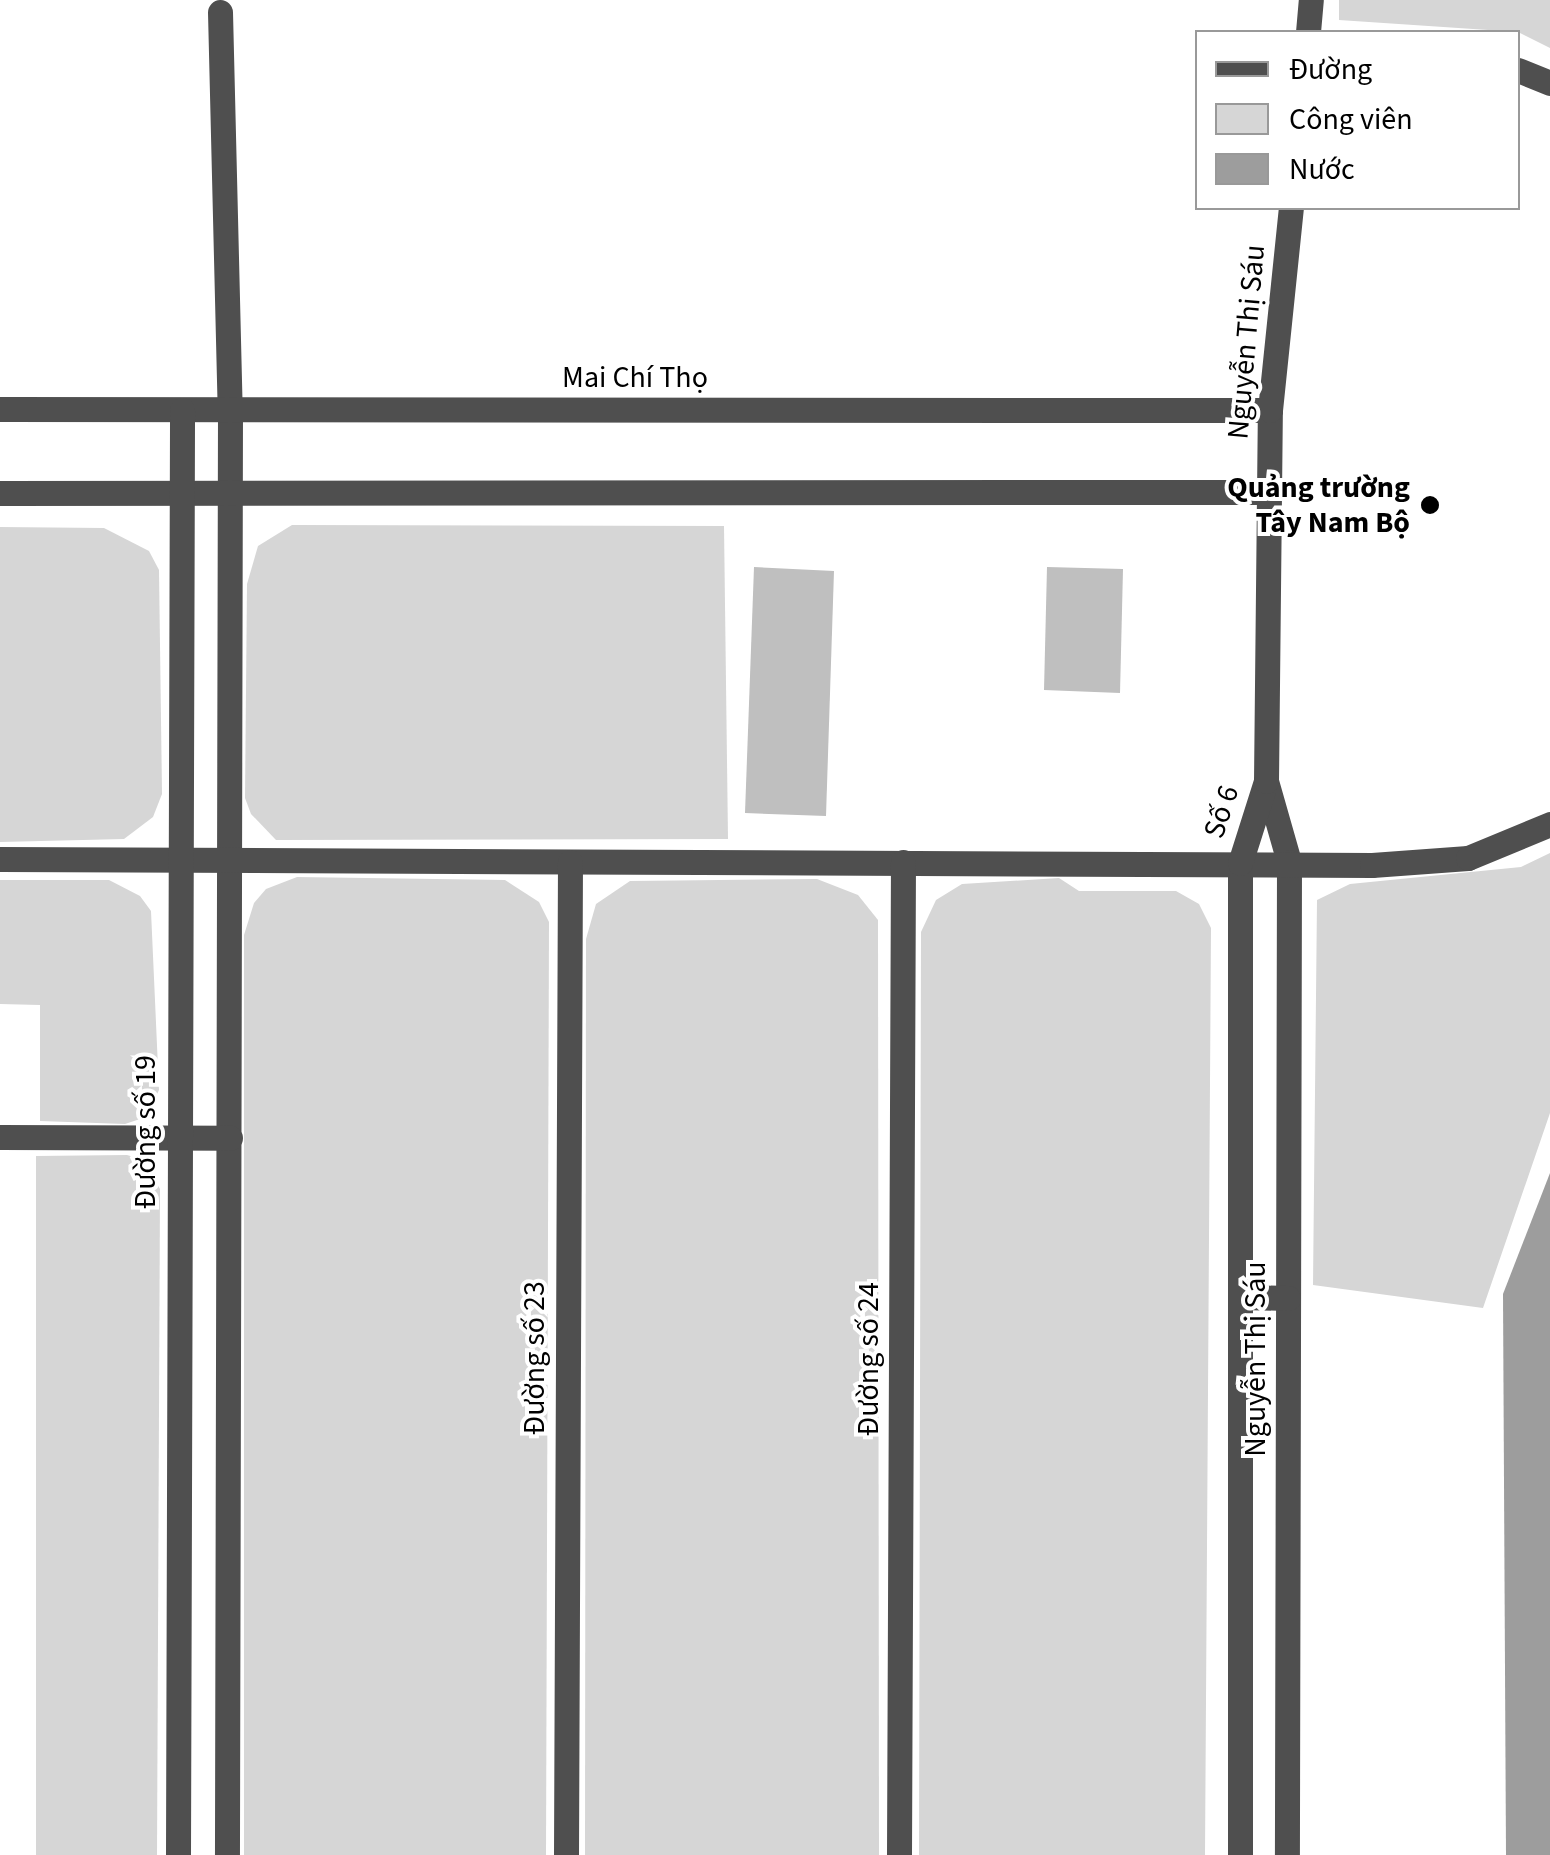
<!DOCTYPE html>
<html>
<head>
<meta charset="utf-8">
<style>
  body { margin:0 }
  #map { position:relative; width:1550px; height:1855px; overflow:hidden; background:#fff; font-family:"Source Sans 3",sans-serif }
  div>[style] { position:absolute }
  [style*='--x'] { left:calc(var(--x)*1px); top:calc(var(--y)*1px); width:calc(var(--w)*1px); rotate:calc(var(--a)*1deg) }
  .green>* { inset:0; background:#d6d6d6 }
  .water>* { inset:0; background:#9d9d9d }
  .building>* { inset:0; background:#bfbfbf }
  .minor>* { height:25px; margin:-12.5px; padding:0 12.5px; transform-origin:12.5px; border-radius:12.5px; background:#4f4f4f }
  .dots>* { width:28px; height:28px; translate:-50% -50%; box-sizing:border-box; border:5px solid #fff; border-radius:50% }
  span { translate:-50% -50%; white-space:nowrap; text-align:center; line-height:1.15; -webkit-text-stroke:8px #fff; paint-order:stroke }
  .street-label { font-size:30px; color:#000 }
  .poi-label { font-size:30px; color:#000; font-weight:700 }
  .right { translate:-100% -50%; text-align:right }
  .legend { position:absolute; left:1195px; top:30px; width:325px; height:180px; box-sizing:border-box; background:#fff; border:2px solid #999; margin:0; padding:12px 18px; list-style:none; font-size:30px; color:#000 }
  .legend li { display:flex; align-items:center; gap:20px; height:50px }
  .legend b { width:50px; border:2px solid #999 }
</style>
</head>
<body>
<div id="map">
  <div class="green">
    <i style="clip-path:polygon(1339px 0,1550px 0,1550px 48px,1518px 32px,1339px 20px)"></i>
    <i style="clip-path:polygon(292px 525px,724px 526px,728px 839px,276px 840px,251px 814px,245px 798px,247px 584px,258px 546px)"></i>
    <i style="clip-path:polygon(0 527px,104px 528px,149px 551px,159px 570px,162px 794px,153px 817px,124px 839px,0 842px)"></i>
    <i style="clip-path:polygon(1550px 853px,1550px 1113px,1483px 1308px,1313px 1285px,1317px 900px,1350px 884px,1521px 867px)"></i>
    <i style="clip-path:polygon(297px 877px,505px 880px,539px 902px,549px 922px,546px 1855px,244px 1855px,244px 935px,254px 903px,266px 889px)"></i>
    <i style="clip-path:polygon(1059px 878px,1079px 891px,1176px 891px,1199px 904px,1211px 928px,1205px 1855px,919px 1855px,921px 932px,936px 900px,962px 884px)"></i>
    <i style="clip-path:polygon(0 880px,109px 880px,140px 896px,151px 911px,159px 1090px,146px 1117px,125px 1124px,40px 1121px,40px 1005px,0 1004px)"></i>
    <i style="clip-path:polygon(630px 881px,817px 879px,858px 895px,878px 920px,879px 1855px,585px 1855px,586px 939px,596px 904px)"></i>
    <i style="clip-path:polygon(127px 1155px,144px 1160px,160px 1189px,157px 1855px,36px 1855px,36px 1156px)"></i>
  </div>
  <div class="water">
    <i style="clip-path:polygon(1550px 1173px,1550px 1855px,1506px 1855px,1503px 1294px)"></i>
  </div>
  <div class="building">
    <i style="clip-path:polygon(754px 567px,834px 571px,826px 816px,745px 813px)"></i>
    <i style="clip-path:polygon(1047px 567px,1123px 569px,1120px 693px,1044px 690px)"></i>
  </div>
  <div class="minor">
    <i style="--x:220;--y:12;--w:398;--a:88.6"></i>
    <i style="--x:230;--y:410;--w:1445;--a:90.12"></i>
    <i style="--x:1308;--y:32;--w:32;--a:-85"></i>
    <i style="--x:1518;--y:70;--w:35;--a:22"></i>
    <i style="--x:0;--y:409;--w:1270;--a:0.05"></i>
    <i style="--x:0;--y:493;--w:1269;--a:-0.05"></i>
    <i style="--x:1266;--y:781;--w:84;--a:74.1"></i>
    <i style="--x:1289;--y:862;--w:993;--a:90.12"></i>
    <i style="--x:0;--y:859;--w:1372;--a:0.25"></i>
    <i style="--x:1372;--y:865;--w:96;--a:-4.2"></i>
    <i style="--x:1468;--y:858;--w:89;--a:-22.5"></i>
    <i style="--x:0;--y:1137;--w:230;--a:0.2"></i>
    <i style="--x:1240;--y:1297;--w:48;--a:1.2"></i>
    <i style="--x:178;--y:1855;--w:1445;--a:-89.84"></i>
    <i style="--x:566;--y:1855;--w:993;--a:-89.77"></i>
    <i style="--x:899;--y:1855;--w:993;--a:-89.77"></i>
    <i style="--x:1240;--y:1855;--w:992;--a:-90"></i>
    <i style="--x:1240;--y:863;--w:86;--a:-72.4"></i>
    <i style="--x:1266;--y:781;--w:371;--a:-89.4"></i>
    <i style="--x:1270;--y:410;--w:203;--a:-84.1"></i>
  </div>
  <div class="dots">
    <i style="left:1430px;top:505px;background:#000"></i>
  </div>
  <div class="street-label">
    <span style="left:1247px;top:342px;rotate:-85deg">Nguyễn Thị Sáu</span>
    <span style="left:635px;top:378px">Mai Chí Thọ</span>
    <span style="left:1222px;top:812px;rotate:-72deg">Số 6</span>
    <span style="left:146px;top:1132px;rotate:-90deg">Đường số 19</span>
    <span style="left:535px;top:1358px;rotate:-90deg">Đường số 23</span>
    <span style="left:869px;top:1359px;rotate:-90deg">Đường số 24</span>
    <span style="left:1256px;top:1359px;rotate:-90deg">Nguyễn Thị Sáu</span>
  </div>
  <div class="poi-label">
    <span class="right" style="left:1410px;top:505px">Quảng trường<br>Tây Nam Bộ</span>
  </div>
  <ul class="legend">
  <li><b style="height:12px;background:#4f4f4f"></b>Đường</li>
  <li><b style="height:28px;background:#d6d6d6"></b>Công viên</li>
  <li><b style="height:28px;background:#9d9d9d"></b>Nước</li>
  </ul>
</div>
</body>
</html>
